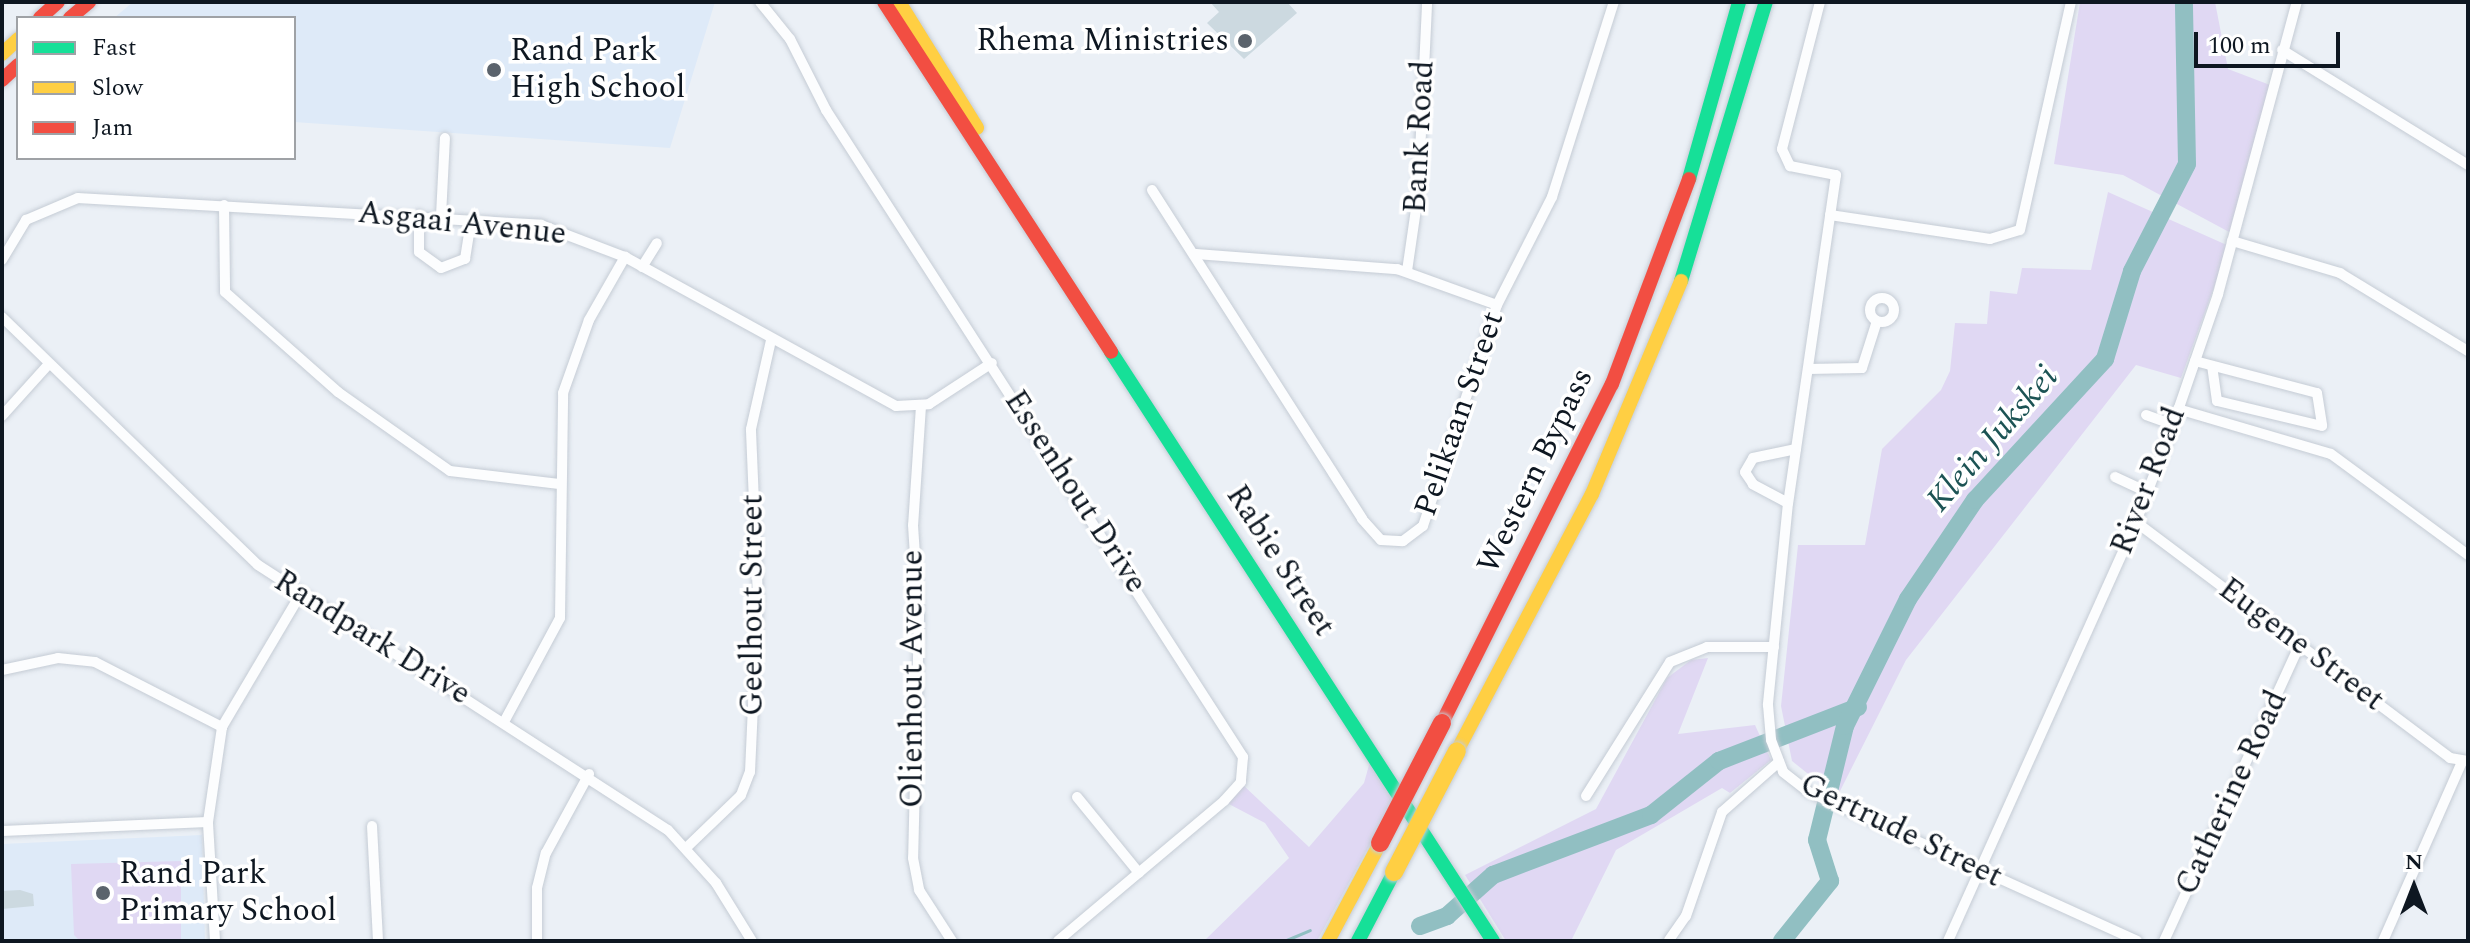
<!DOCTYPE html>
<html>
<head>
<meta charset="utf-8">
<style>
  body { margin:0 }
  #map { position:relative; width:2470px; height:943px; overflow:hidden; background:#ebf0f6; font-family:Spectral,serif }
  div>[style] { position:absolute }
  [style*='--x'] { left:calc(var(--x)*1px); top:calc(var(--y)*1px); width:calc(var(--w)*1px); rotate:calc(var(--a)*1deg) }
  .built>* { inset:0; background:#deeaf8 }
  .green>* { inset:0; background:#e0d8f3 }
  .stream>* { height:3px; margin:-1.5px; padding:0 1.5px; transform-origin:1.5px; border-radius:1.5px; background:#91bfc2 }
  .river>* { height:18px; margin:-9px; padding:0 9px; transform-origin:9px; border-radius:9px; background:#91bfc2 }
  .building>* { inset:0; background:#ccd9e0 }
  .roads { filter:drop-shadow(0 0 2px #c5ccd5) drop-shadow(0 0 2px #c5ccd5) }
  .street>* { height:10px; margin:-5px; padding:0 5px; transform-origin:5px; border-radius:5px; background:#fcfdfe }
  .street>.ring { margin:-5px; padding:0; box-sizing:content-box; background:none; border:10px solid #fcfdfe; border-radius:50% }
  .fast>* { height:14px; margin:-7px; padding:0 7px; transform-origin:7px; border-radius:7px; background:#16e098 }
  .slow>* { height:14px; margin:-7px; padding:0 7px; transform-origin:7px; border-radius:7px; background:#ffcf43 }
  .jam>* { height:14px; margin:-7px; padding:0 7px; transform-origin:7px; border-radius:7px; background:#f24e42 }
  .bridges { filter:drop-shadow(0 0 2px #c5ccd5) drop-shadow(0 0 2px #c5ccd5) }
  .slow-bridge>* { height:18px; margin:-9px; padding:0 9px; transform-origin:9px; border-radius:9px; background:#ffcf43 }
  .jam-bridge>* { height:18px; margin:-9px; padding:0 9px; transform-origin:9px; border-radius:9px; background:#f24e42 }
  .dots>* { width:22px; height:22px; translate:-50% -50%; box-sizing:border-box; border:4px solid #fff; border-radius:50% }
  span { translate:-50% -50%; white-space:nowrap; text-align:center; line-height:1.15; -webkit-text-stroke:7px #fff; paint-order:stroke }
  .poi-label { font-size:32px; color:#0e1721 }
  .right { translate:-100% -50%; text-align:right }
  .left { translate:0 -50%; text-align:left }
  .street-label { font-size:32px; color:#0e1721 }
  .water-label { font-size:34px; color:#1c5354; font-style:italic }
  .frame { position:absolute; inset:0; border:4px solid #0e1721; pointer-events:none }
  .legend { position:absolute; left:16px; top:16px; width:280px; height:144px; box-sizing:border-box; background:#fff; border:2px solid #9fa2a6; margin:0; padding:10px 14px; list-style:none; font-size:24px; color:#0e1721 }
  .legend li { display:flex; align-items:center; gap:16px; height:40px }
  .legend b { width:40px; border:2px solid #9fa2a6 }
  .north { position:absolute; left:2374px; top:847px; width:80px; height:80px; -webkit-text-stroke:6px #fff; paint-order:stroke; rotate:0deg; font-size:22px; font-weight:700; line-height:32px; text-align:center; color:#0e1721 }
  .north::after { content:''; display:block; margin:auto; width:28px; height:36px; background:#0e1721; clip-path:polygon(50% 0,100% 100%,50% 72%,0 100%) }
  .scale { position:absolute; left:2194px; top:32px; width:146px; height:36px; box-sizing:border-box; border:4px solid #0e1721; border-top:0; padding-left:10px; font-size:24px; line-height:28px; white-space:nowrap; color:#0e1721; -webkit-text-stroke:6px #fff; paint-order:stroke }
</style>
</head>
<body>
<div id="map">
  <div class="built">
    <i style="clip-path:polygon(133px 2px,715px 2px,670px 148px,294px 122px,294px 18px,114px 18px)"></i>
    <i style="clip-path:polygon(202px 835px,205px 941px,2px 941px,2px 844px)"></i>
  </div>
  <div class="green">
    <i style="clip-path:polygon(2080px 2px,2215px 2px,2228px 69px,2270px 85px,2231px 233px,2123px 175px,2054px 164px)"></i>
    <i style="clip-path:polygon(2108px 192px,2229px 246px,2181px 378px,2136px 365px,1906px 660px,1837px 797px,1792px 761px,1781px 706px,1798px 545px,1865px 545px,1882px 449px,1941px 390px,1950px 371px,1955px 323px,1987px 324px,1990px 291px,2017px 294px,2022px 268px,2091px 270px)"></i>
    <i style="clip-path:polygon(1708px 658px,1678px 734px,1755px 725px,1771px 760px,1730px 793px,1722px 788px,1616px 850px,1571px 941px,1506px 941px,1465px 875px,1596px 809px,1667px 678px,1691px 660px)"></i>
    <i style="clip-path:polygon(1371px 758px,1398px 793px,1317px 941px,1204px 941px,1289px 858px,1265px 823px,1227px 803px,1243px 785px,1309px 847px,1364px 783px)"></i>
    <i style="clip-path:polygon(181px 861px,181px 941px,80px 941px,74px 935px,71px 864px)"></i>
  </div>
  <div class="stream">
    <i style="--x:1284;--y:941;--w:28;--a:-23"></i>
  </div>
  <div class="river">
    <i style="--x:1420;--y:926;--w:29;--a:-20"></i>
    <i style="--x:1447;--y:916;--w:62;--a:-41.7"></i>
    <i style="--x:1493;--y:875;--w:169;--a:-20.8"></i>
    <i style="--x:1651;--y:815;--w:87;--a:-38.5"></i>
    <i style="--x:1719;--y:761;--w:149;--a:-21.2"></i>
    <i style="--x:1782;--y:941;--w:77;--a:-51.3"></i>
    <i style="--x:1830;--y:881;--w:43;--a:-107.6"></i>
    <i style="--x:1817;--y:840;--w:117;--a:-76.2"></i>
    <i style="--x:1845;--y:726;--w:142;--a:-63.6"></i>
    <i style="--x:1908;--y:599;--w:120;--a:-55.9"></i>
    <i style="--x:1975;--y:500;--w:192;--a:-47.3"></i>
    <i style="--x:2105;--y:359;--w:92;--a:-72.9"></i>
    <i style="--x:2132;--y:271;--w:120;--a:-62.8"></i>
    <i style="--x:2187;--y:164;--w:162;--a:-91.1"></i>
  </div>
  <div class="building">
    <i style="clip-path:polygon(1210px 2px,1287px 2px,1297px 13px,1244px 59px,1207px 23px,1219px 12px)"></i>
    <i style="clip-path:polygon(20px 890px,33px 894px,34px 906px,2px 909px,2px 891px)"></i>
  </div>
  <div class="roads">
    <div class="street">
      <i style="--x:760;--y:2;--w:48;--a:51"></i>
      <i style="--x:790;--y:39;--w:80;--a:63.1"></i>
      <i style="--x:826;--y:110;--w:770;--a:57.2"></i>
      <i style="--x:1243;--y:757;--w:25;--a:95"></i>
      <i style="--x:1241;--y:782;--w:25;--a:132"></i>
      <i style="--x:1224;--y:801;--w:217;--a:139.9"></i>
      <i style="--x:1820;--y:2;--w:152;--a:104.5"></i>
      <i style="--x:1782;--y:149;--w:19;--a:65"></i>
      <i style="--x:1790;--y:166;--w:47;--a:11.1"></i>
      <i style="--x:1836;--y:175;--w:331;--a:98.3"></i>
      <i style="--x:1788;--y:503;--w:203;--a:95.7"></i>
      <i style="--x:1768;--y:705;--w:35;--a:85"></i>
      <i style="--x:1771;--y:740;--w:34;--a:69"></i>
      <i style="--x:1783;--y:772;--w:33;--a:38"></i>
      <i style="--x:1809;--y:792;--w:360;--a:24.4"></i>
      <i style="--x:2282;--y:50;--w:219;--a:31.7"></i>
      <i style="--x:1152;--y:190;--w:390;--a:57.4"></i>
      <i style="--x:1362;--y:519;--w:28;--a:48"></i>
      <i style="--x:1381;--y:540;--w:22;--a:3"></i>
      <i style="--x:1403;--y:541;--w:25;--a:-37"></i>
      <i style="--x:1423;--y:526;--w:233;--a:-71.5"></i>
      <i style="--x:1497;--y:305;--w:121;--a:-63"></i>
      <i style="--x:1552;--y:197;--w:205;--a:-72.4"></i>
      <i style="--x:224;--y:205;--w:87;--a:89.3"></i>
      <i style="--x:225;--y:292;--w:151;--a:41.5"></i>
      <i style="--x:338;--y:392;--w:137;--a:35.2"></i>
      <i style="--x:450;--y:471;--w:110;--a:6.8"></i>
      <i style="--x:419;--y:215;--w:37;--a:90"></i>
      <i style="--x:419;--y:252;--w:27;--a:36"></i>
      <i style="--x:441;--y:268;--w:26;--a:-21"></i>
      <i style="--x:465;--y:259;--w:39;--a:-81"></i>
      <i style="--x:1830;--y:215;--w:162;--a:8.5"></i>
      <i style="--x:1990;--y:239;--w:31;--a:-17"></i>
      <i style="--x:2020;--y:230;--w:234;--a:-77.4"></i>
      <i style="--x:441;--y:216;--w:78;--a:-87.1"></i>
      <i style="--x:2232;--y:241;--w:113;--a:16.5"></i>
      <i style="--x:2340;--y:273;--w:150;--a:31.4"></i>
      <i style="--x:1196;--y:254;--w:202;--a:4.3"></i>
      <i style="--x:1397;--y:269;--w:106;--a:19.8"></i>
      <i style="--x:2;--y:260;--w:47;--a:-59"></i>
      <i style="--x:26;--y:220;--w:56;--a:-22.9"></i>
      <i style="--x:78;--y:198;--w:464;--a:3.3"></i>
      <i style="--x:541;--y:225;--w:90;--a:20.9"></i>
      <i style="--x:625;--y:257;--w:309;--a:28.8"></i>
      <i style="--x:896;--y:406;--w:33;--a:-3"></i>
      <i style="--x:929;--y:404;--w:75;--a:-33.1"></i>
      <i style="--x:642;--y:267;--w:28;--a:-58"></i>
      <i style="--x:1407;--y:271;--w:76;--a:-81.7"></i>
      <i style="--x:1418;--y:196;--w:194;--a:-87.3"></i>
      <i class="ring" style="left:1870px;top:298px;width:14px;height:14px"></i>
      <i style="--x:2;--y:317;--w:356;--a:44.1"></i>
      <i style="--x:258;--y:565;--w:488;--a:32.9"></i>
      <i style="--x:668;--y:830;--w:72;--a:47.8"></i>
      <i style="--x:716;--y:883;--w:68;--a:58.2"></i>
      <i style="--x:2195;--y:361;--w:126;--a:14.7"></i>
      <i style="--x:2317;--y:393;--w:33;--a:81"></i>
      <i style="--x:2322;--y:426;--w:108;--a:-166.6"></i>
      <i style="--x:2217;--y:401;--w:35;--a:-98"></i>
      <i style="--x:1808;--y:369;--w:54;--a:-1.1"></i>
      <i style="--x:1862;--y:368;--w:49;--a:-72.3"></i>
      <i style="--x:921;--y:406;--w:119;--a:93.8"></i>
      <i style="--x:913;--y:525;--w:92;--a:86.3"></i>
      <i style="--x:919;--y:617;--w:241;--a:91.4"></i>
      <i style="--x:913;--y:858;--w:33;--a:79"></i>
      <i style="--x:919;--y:890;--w:61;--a:57.1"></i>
      <i style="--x:2178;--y:409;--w:159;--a:16.4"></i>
      <i style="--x:2331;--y:454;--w:170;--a:36.4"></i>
      <i style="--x:2146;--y:415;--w:29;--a:20"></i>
      <i style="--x:2;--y:416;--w:69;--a:-48"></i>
      <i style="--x:2115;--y:477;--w:35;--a:25"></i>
      <i style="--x:1788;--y:503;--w:40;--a:-152"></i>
      <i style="--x:1753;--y:484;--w:14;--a:-124"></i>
      <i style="--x:1745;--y:472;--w:16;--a:-60"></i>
      <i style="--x:1753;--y:458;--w:44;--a:-11.8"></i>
      <i style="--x:2136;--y:522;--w:393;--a:36.9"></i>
      <i style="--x:2450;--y:758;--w:18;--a:9"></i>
      <i style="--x:2;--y:670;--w:57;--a:-12.1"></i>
      <i style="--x:58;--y:658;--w:37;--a:6"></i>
      <i style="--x:95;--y:662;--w:143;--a:27.1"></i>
      <i style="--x:504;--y:722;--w:118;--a:-61.7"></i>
      <i style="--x:560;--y:618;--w:225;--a:-89.2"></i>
      <i style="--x:563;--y:393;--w:77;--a:-70.4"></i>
      <i style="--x:589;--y:320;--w:73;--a:-60.3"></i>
      <i style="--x:1586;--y:796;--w:158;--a:-57.9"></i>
      <i style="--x:1670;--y:662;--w:40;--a:-22"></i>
      <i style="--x:1707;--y:647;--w:67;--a:0"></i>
      <i style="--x:1077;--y:797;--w:98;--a:50.8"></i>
      <i style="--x:372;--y:826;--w:115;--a:87"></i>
      <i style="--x:2;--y:831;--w:206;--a:-2.5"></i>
      <i style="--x:686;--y:848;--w:76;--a:-43.9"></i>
      <i style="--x:741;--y:795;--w:25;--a:-69"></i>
      <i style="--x:750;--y:772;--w:174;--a:-87.4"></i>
      <i style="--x:758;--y:598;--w:169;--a:-92.4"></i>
      <i style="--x:751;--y:429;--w:91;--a:-77.3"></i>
      <i style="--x:1669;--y:940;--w:29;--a:-55"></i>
      <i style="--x:1686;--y:916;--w:110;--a:-70.9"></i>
      <i style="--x:1722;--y:812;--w:76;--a:-41.3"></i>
      <i style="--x:215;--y:941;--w:119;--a:-93.4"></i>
      <i style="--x:208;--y:822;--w:96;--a:-81.6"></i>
      <i style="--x:222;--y:727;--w:153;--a:-59.4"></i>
      <i style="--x:537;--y:941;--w:53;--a:-90"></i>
      <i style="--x:537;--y:888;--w:36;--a:-76"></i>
      <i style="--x:546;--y:853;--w:90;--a:-61.4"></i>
      <i style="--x:1948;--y:941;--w:459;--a:-65.8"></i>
      <i style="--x:2136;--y:522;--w:104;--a:-69.1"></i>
      <i style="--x:2173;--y:425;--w:139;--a:-71"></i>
      <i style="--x:2218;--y:294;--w:302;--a:-74.9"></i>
      <i style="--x:2164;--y:941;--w:327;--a:-65.4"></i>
      <i style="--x:2383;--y:941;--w:196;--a:-66.2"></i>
    </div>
    <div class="fast">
      <i style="--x:1689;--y:179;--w:184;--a:-74.2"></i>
      <i style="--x:1681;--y:281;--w:292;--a:-73.1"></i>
      <i style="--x:1111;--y:352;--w:702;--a:57.03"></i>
      <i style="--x:1358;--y:941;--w:78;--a:-62.4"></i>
    </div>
    <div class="slow">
      <i style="--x:899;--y:2;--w:148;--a:58.2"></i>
      <i style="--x:2;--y:54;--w:22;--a:-43"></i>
      <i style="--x:1457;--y:751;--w:290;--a:-62.3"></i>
      <i style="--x:1592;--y:494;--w:231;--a:-67.3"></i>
      <i style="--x:1328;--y:941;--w:111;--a:-62"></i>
    </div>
    <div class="jam">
      <i style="--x:884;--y:2;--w:417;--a:57"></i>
      <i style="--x:40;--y:18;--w:24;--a:-42"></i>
      <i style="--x:70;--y:18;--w:25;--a:-40"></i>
      <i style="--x:2;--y:80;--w:22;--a:-43"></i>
      <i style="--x:1442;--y:723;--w:379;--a:-63.4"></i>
      <i style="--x:1612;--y:384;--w:219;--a:-69.4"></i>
    </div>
  </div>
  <div class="bridges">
    <div class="slow-bridge">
      <i style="--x:1394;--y:872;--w:136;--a:-62.5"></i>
    </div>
    <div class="jam-bridge">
      <i style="--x:1380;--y:843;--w:135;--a:-62.7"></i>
    </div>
  </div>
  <div class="dots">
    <i style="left:1245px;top:41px;background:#5b636c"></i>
    <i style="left:494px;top:70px;background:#5b636c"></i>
    <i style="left:103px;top:893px;background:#5b636c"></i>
  </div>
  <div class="poi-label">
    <span class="right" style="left:1229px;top:41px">Rhema Ministries</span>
    <span class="left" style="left:510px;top:70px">Rand Park<br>High School</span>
    <span class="left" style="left:119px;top:893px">Rand Park<br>Primary School</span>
  </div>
  <div class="street-label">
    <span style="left:1420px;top:137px;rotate:-87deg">Bank Road</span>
    <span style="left:462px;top:224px;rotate:6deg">Asgaai Avenue</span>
    <span style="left:1460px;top:414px;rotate:-71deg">Pelikaan Street</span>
    <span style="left:1536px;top:471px;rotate:-64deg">Western Bypass</span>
    <span style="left:2149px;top:481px;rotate:-69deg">River Road</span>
    <span style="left:1075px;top:492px;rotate:57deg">Essenhout Drive</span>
    <span style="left:1280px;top:561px;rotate:57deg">Rabie Street</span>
    <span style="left:753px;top:605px;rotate:-90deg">Geelhout Street</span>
    <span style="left:372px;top:638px;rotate:32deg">Randpark Drive</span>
    <span style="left:2301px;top:645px;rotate:37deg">Eugene Street</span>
    <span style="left:913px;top:679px;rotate:-90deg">Olienhout Avenue</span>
    <span style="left:2232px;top:793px;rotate:-65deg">Catherine Road</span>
    <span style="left:1901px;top:831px;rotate:26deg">Gertrude Street</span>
  </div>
  <div class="water-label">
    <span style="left:1993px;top:439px;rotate:-49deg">Klein Jukskei</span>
  </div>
  <div class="frame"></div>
  <ul class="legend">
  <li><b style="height:10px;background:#16e098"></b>Fast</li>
  <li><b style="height:10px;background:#ffcf43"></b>Slow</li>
  <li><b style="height:10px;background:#f24e42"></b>Jam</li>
  </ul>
  <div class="north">N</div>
  <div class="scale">100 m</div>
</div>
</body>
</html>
